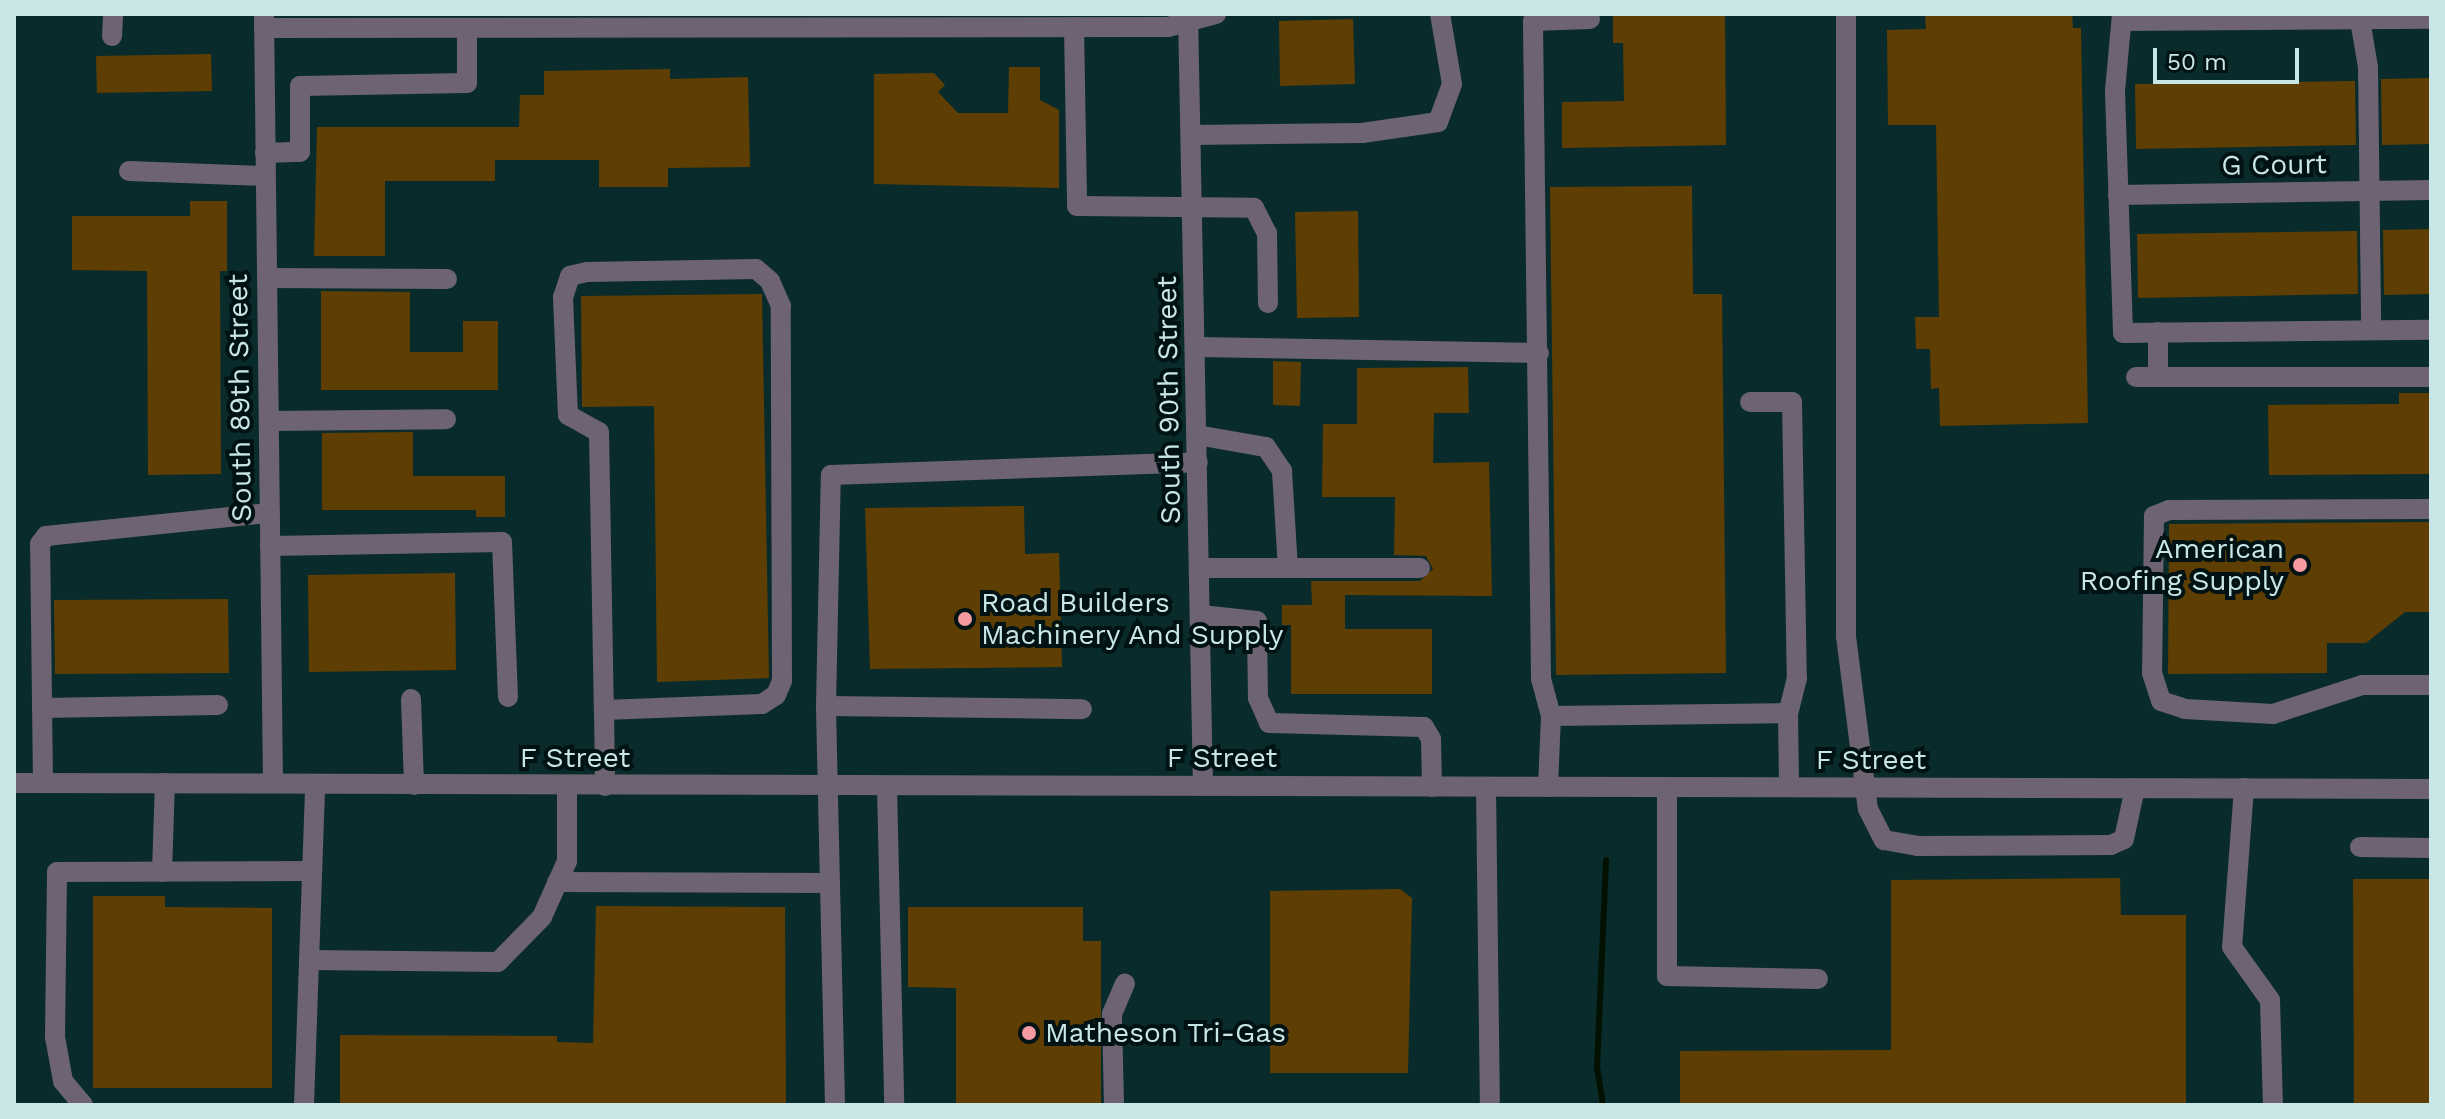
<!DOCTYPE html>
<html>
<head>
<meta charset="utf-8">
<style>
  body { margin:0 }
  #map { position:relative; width:2445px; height:1119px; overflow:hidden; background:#0a2b2b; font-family:"Work Sans",sans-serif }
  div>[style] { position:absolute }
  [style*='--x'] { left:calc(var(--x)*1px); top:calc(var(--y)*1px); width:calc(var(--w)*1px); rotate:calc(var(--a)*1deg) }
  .stream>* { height:6px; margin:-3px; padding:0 3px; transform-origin:3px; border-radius:3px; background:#031200 }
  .building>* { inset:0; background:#5e3e02 }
  .minor>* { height:20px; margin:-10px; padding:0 10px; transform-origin:10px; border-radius:10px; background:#6e6373 }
  .dots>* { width:22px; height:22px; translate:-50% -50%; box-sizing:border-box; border:4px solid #001213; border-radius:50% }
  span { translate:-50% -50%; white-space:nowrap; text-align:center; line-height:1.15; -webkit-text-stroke:8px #001213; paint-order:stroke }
  .street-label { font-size:28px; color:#c9e6e6 }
  .poi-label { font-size:28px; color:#c9e6e6 }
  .right { translate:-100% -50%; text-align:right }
  .left { translate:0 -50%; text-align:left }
  .frame { position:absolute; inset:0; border:16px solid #c9e6e6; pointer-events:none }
  .scale { position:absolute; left:2153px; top:48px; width:146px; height:36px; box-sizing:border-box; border:4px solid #c9e6e6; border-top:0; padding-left:10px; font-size:24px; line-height:28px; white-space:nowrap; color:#c9e6e6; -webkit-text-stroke:6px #001213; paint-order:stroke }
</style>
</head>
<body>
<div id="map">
  <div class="stream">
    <i style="--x:1603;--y:1105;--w:37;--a:-99"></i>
    <i style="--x:1597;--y:1068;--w:208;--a:-87.5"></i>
  </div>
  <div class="building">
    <i style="clip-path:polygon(1613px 14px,1725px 14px,1726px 145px,1562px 148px,1562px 102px,1624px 101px,1623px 43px,1613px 43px)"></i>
    <i style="clip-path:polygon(1925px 14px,2072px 14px,2073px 28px,2081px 28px,2088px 423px,1940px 426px,1939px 388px,1931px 389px,1930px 349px,1916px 349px,1915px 317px,1939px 317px,1936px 125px,1888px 125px,1887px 30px,1926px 29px)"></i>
    <i style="clip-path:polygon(1353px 19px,1355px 84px,1280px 86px,1279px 21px)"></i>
    <i style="clip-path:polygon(211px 54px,212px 91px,97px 93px,96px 56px)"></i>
    <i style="clip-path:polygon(1009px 67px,1040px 67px,1040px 100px,1059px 110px,1059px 188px,874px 184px,874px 74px,934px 73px,945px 85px,938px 92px,958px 113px,1008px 113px)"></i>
    <i style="clip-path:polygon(670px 69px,670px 79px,748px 77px,750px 167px,668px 168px,668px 187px,599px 187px,599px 160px,495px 160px,495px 181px,385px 181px,385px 256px,314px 256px,317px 127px,519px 127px,520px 95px,544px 95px,544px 71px)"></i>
    <i style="clip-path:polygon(2431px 78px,2431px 144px,2382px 145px,2381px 79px)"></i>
    <i style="clip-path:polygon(2355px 81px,2356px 145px,2136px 149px,2135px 84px)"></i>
    <i style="clip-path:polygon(1692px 186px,1693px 294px,1722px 294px,1726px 673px,1556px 675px,1550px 187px)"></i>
    <i style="clip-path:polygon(190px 201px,227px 201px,227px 271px,220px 271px,221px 474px,148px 475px,147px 271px,72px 270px,72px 216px,190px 216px)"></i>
    <i style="clip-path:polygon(1358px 211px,1359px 317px,1297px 318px,1295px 212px)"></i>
    <i style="clip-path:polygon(2431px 229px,2431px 294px,2384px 295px,2383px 230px)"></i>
    <i style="clip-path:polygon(2357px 231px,2358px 294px,2138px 298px,2137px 234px)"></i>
    <i style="clip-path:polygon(321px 291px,410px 292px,410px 352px,463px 352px,463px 321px,498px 321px,498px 390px,321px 390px)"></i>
    <i style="clip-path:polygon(762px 294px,769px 678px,657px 682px,654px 406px,582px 407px,581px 296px)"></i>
    <i style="clip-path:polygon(1273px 361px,1301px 362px,1300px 406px,1273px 405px)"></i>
    <i style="clip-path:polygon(1468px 367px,1469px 413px,1434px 413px,1433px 463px,1489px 462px,1492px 596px,1345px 595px,1345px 629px,1432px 629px,1432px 694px,1291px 694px,1291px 625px,1282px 625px,1282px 605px,1312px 605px,1311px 581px,1420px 581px,1433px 569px,1426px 556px,1394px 555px,1395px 497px,1322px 497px,1323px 424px,1357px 424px,1357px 368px)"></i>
    <i style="clip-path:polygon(2399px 393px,2431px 393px,2431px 474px,2269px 475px,2268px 405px,2399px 404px)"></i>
    <i style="clip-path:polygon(413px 432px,413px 476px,505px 476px,505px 517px,476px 517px,476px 510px,322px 510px,322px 433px)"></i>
    <i style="clip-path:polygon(1024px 506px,1025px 554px,1059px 553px,1062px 667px,870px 669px,865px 508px)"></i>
    <i style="clip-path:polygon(2431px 522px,2431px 612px,2405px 612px,2366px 643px,2327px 643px,2327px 673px,2168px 674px,2169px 524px)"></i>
    <i style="clip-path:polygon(455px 573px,456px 670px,309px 672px,308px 575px)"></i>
    <i style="clip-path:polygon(228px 599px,229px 673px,55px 674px,54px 600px)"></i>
    <i style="clip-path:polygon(2120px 878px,2121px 915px,2186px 915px,2186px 1105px,1680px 1105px,1680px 1051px,1891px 1050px,1891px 880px)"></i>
    <i style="clip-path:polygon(2353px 879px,2431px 879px,2431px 1105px,2354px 1105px)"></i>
    <i style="clip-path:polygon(1400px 889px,1412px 898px,1408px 1073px,1270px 1073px,1270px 891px)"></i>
    <i style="clip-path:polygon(93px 896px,165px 896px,165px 907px,272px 908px,272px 1088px,93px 1088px)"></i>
    <i style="clip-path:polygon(596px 906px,785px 907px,786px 1105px,340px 1105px,340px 1035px,557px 1036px,557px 1042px,593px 1043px)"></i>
    <i style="clip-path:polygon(908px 907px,1083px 907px,1083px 941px,1101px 941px,1101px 1105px,956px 1105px,956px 988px,908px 987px)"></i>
  </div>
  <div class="minor">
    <i style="--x:264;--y:14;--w:768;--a:89.33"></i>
    <i style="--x:1188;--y:14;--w:772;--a:88.89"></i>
    <i style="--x:1846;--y:14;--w:622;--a:90"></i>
    <i style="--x:1846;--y:636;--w:174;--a:82.8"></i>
    <i style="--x:1868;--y:809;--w:35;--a:63"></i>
    <i style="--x:1884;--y:840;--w:34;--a:10"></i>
    <i style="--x:1917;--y:846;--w:194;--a:-0.3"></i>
    <i style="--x:2111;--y:845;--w:14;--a:-25"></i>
    <i style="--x:2124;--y:839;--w:52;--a:-77.8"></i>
    <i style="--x:2122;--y:14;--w:77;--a:95.2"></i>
    <i style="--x:2115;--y:91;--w:242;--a:88.1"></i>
    <i style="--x:2123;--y:333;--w:308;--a:-0.6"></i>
    <i style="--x:2359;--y:14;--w:54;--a:80.4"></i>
    <i style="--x:2368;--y:67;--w:263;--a:89.3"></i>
    <i style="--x:2122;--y:21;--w:309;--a:-0.4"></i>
    <i style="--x:1074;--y:27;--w:179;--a:89"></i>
    <i style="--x:1077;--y:206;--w:177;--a:0.6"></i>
    <i style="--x:1254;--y:208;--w:28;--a:63"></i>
    <i style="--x:1267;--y:233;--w:70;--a:89.2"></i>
    <i style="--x:264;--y:28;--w:904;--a:-0.06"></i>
    <i style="--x:1168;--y:27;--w:50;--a:-15.2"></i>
    <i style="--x:112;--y:36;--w:22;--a:-87"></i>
    <i style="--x:1191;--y:135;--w:171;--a:-0.7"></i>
    <i style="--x:1362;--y:133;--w:77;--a:-8.2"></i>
    <i style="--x:1438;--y:122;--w:40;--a:-69.8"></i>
    <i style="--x:1452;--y:84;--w:71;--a:-99.7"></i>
    <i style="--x:265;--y:153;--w:35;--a:-2"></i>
    <i style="--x:300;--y:152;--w:66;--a:-90"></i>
    <i style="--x:300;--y:86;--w:167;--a:-1"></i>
    <i style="--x:467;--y:83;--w:55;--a:-90"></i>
    <i style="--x:129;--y:171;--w:136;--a:2.1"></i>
    <i style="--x:2118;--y:195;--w:313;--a:-0.9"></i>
    <i style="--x:267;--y:278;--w:180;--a:0.3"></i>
    <i style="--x:2158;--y:332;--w:45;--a:90"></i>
    <i style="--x:1196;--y:347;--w:343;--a:1"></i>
    <i style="--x:2136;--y:377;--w:295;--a:0"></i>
    <i style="--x:1750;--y:402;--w:42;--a:0"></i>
    <i style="--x:1792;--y:402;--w:276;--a:89"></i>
    <i style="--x:1797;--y:678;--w:36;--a:104"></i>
    <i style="--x:269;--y:421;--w:177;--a:-0.6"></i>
    <i style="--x:1197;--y:435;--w:70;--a:9.9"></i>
    <i style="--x:1266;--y:447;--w:29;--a:56"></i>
    <i style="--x:1282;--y:471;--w:97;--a:86.5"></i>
    <i style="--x:2431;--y:509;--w:262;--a:179.8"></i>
    <i style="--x:2169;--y:510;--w:16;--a:158"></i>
    <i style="--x:2154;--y:516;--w:157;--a:90.7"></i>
    <i style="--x:2152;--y:673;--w:29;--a:72"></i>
    <i style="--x:2161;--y:701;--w:25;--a:18"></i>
    <i style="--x:2185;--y:709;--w:88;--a:3.3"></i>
    <i style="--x:2273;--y:714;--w:94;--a:-18"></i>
    <i style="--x:2362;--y:685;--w:69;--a:0"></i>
    <i style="--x:270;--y:546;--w:232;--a:-1"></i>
    <i style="--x:502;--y:542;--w:155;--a:87.8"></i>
    <i style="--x:1200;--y:568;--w:220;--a:0"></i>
    <i style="--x:1201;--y:615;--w:56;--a:6.1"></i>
    <i style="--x:1257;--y:621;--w:77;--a:89.3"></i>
    <i style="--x:1258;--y:698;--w:27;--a:66"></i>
    <i style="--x:1269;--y:723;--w:155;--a:1.5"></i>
    <i style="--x:1424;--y:727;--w:14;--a:60"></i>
    <i style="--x:1431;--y:739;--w:48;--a:88.8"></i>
    <i style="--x:411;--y:699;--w:86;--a:88"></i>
    <i style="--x:826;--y:706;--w:256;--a:0.7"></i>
    <i style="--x:42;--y:708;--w:176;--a:-1"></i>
    <i style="--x:604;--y:710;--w:158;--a:-2.2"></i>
    <i style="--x:762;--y:704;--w:17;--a:-33"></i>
    <i style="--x:776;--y:695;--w:15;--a:-67"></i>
    <i style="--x:782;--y:681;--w:375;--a:-90.2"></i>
    <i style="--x:781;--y:306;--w:27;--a:-114"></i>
    <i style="--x:770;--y:281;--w:18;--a:-139"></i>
    <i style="--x:756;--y:269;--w:169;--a:179"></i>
    <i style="--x:587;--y:272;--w:17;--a:167"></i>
    <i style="--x:570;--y:276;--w:22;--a:108"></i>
    <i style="--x:563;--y:297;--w:118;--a:87.6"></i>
    <i style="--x:568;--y:415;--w:35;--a:29"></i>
    <i style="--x:599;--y:432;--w:278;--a:89"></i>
    <i style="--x:604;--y:710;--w:76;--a:89.2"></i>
    <i style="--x:1551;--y:716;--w:39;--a:-105"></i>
    <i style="--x:1541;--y:678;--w:657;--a:-90.7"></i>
    <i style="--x:1533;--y:21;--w:57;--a:-2"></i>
    <i style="--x:14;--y:783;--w:2417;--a:0.14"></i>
    <i style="--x:43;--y:783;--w:239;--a:-90.7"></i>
    <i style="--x:40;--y:544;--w:10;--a:-53"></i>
    <i style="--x:46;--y:536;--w:225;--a:-5.9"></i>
    <i style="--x:887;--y:786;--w:319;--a:88.7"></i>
    <i style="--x:1486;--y:787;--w:318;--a:89.3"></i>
    <i style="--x:1548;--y:787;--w:71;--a:-87.6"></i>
    <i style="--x:1551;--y:716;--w:237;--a:-0.7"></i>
    <i style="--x:1788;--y:713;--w:74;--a:89.2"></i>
    <i style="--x:1667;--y:787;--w:189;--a:90"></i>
    <i style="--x:1667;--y:976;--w:151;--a:1.1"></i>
    <i style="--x:2244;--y:788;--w:159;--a:94.3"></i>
    <i style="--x:2232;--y:947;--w:65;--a:54.4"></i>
    <i style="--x:2270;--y:1000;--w:105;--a:88.4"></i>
    <i style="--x:2360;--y:847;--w:71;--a:0.8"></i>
    <i style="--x:162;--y:872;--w:89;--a:-88.1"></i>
    <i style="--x:557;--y:882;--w:273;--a:0.2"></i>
    <i style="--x:309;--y:960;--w:189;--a:0.6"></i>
    <i style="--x:498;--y:962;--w:63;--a:-45.6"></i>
    <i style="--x:542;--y:917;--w:61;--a:-65.9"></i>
    <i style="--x:567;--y:861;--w:75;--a:-90"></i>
    <i style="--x:83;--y:1105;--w:31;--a:-130"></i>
    <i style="--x:63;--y:1081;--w:45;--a:-100.3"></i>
    <i style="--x:55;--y:1037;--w:165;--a:-89.3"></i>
    <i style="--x:57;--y:872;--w:255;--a:-0.2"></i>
    <i style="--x:304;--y:1105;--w:321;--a:-88"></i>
    <i style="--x:835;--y:1105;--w:399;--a:-91.3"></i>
    <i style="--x:826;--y:706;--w:231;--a:-88.8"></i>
    <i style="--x:831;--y:475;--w:367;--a:-2"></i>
    <i style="--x:1114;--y:1105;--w:91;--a:-91.3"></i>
    <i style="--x:1112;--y:1014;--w:33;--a:-67"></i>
  </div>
  <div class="dots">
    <i style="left:2300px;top:565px;background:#f49aa0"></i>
    <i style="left:965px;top:619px;background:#f49aa0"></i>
    <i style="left:1029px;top:1033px;background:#f49aa0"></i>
  </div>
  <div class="street-label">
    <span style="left:2274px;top:165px;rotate:-1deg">G Court</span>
    <span style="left:240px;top:398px;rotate:-91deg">South 89th Street</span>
    <span style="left:1169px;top:400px;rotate:-91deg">South 90th Street</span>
    <span style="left:575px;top:758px">F Street</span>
    <span style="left:1222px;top:758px">F Street</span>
    <span style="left:1871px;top:760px">F Street</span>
  </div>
  <div class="poi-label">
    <span class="right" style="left:2284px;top:565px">American<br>Roofing Supply</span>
    <span class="left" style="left:981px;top:619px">Road Builders<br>Machinery And Supply</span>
    <span class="left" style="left:1045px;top:1033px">Matheson Tri-Gas</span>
  </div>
  <div class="frame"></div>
  <div class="scale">50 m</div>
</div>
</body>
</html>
